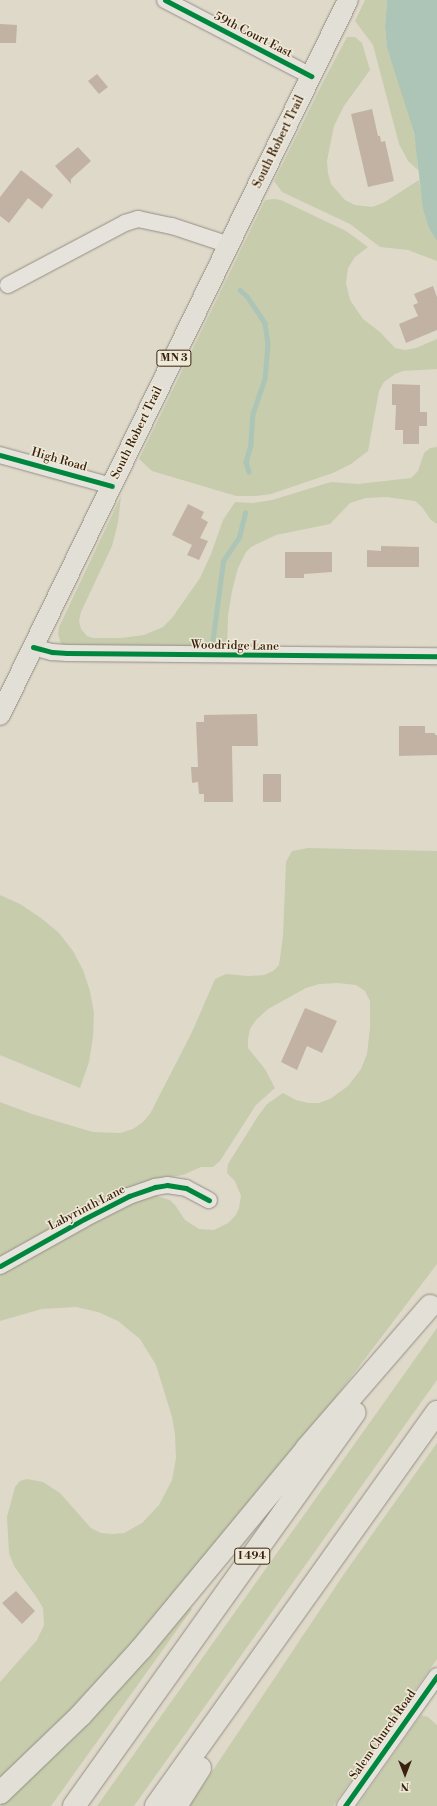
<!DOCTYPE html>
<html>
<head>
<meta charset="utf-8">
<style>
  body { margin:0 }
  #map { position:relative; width:437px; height:1806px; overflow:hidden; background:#dfd9ca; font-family:"Libre Bodoni",serif }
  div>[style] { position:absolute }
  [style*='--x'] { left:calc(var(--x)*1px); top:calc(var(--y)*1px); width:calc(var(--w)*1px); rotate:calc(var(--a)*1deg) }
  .green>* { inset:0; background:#c7ccac }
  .water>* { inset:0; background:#adc5b6 }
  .stream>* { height:4.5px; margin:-2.25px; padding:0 2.25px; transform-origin:2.25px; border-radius:2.25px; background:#adc5b6 }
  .building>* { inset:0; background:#c2b2a4 }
  .roads { filter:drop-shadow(0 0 1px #948e83) drop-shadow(0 0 1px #948e83) }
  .minor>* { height:16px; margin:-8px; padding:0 8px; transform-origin:8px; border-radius:8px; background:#e6e3dc }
  .major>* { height:20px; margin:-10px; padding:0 10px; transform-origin:10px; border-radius:10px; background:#e2dfd6 }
  .highway>* { height:22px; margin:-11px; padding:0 11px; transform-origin:11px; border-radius:11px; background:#e2dfd6 }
  .cycleway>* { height:5px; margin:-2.5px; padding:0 2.5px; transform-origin:2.5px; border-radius:2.5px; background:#00873e }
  span { translate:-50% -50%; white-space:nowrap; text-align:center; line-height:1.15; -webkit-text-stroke:3px #efe9d7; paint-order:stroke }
  .shield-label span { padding:1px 3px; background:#efe9d7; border:1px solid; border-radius:3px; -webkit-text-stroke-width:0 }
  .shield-label { font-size:11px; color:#39200f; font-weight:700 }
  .street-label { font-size:12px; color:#39200f }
  .north { position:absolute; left:385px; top:1754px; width:40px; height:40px; -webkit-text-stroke:3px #efe9d7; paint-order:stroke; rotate:180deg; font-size:11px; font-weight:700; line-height:16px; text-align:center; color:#39200f }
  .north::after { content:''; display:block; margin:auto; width:14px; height:18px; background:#39200f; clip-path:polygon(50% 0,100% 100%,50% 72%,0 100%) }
</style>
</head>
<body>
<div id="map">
  <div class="green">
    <i style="clip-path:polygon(365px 0,387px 0,385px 27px,387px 48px,412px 122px,417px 151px,418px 170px,408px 161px,399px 144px,373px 45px,355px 21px)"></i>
    <i style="clip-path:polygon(347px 37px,355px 37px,362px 43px,370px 70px,344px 106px,334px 126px,327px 161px,328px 173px,331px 184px,345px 200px,355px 205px,372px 207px,383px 203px,419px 180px,426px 218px,437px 241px,437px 261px,408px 250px,380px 247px,350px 224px,282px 192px,274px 181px,323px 82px)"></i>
    <i style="clip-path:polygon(274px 199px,281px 200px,346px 231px,368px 247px,355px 257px,348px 268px,346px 283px,350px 300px,363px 319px,380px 332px,395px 348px,405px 350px,416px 348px,437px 339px,437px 369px,403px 371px,395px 374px,384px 382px,379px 391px,368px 451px,351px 464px,333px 473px,271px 494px,256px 496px,236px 496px,152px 471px,139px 459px,265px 200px)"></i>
    <i style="clip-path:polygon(437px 447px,437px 524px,431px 520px,422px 507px,415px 501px,387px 497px,366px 498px,350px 503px,330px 524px,276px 535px,251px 547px,246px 552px,238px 568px,232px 591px,228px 616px,227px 650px,66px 648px,61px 644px,58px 634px,59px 627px,121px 496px,118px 523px,112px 546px,81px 612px,79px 621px,81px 629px,87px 636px,93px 638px,121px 638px,144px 635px,163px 627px,172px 618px,200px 578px,211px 554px,223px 520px,235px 502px,252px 503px,272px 500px,331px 482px,358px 484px,411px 478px,418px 471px,424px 453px,430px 448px)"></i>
    <i style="clip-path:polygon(308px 848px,437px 851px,437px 1264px,301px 1443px,110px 1671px,0 1782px,0 1682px,37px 1640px,44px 1625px,43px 1608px,37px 1598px,14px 1566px,9px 1553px,7px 1517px,15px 1487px,20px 1481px,27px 1479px,43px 1482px,60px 1493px,91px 1528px,101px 1533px,113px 1534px,124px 1533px,142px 1523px,159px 1505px,172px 1480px,176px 1458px,175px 1434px,172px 1417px,156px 1365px,140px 1339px,118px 1321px,98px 1312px,76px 1307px,42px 1309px,0 1321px,0 1275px,47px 1247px,125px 1206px,154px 1195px,170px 1200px,175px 1205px,185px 1220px,199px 1229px,214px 1230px,228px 1223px,236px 1215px,239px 1208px,241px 1196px,235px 1181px,227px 1173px,228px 1164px,258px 1116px,267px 1104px,283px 1093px,296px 1100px,308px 1103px,319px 1103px,330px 1099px,348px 1086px,361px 1069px,367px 1054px,370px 1028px,370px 1001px,365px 991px,356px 985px,338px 983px,319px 984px,306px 988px,268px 1009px,256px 1020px,250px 1029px,248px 1039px,248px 1048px,265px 1069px,275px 1088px,256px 1105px,220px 1161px,213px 1167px,201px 1167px,183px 1175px,153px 1180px,0 1258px,0 1102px,32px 1114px,93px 1132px,120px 1133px,133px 1129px,144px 1121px,151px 1112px,192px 1032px,215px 979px,226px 974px,248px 976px,264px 975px,273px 971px,279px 965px,283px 936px,286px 862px,292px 851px)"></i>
    <i style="clip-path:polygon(0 895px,20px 904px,41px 918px,59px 933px,73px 951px,83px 970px,90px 991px,94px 1013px,93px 1037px,89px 1062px,80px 1088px,0 1055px)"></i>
    <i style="clip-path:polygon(437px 1328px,437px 1380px,134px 1806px,97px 1806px)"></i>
    <i style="clip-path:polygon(437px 1443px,437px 1659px,333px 1806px,189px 1806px,344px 1574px)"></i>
    <i style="clip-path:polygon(188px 1607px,192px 1609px,51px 1806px,0 1806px)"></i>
    <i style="clip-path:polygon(421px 1715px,428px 1717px,437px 1725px,437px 1806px,357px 1806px)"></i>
  </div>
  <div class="water">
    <i style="clip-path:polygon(387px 0,437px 0,437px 241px,429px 228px,423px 209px,414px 132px,387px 48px,385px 27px)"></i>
  </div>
  <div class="stream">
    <i style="--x:240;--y:290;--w:9;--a:41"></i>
    <i style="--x:247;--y:296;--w:32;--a:56"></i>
    <i style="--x:265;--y:323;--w:22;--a:82"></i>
    <i style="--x:268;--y:345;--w:34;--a:95"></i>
    <i style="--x:265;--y:379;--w:36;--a:109"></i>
    <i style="--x:253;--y:413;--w:32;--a:94"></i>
    <i style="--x:251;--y:445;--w:18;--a:106"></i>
    <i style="--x:246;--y:462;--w:10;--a:73"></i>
    <i style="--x:212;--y:645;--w:85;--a:-82.5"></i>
    <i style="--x:223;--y:561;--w:29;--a:-56"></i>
    <i style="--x:239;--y:537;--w:25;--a:-76"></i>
  </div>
  <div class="building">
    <i style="clip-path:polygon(0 24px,17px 25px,16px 43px,0 43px)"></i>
    <i style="clip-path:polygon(97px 74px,108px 87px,99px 94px,88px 81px)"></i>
    <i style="clip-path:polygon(372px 109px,378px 136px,380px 136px,381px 142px,385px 141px,394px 181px,368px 187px,351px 114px)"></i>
    <i style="clip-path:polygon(78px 147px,91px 161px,71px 179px,71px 184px,55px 166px)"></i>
    <i style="clip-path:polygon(21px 170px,53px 195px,42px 209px,28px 198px,9px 223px,0 216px,0 197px)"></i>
    <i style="clip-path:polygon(433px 286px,437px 297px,437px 330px,406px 343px,399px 324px,418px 316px,413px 305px,418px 303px,414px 294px)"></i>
    <i style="clip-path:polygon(392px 384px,420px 385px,420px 412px,427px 412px,427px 426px,419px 426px,419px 444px,403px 444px,403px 430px,395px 430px,396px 405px,392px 405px)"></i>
    <i style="clip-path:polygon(188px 504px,204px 512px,201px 518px,208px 522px,200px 538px,208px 541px,199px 560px,187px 555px,192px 545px,172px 535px)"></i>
    <i style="clip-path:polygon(381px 546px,419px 547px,419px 567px,367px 567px,367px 550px,381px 551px)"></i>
    <i style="clip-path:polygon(285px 552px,332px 552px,332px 572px,304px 574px,304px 578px,285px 578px)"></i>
    <i style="clip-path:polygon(257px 714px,258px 746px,232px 746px,233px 802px,204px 802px,204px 794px,199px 794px,198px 782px,192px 783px,191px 767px,198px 767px,196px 722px,204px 722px,204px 715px)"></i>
    <i style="clip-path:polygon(399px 726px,425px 726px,425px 733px,435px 733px,435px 735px,437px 735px,437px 755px,399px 756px)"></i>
    <i style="clip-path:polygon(263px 774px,281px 774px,281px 802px,263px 802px)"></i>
    <i style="clip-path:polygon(305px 1008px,337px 1021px,322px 1053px,307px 1046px,297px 1070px,281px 1062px)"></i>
    <i style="clip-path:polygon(16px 1591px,35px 1611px,22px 1624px,2px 1603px)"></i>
  </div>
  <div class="roads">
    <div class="minor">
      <i style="--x:165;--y:0;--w:165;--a:27.5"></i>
      <i style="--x:8;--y:285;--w:132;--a:-27.9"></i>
      <i style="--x:125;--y:223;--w:14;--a:-17"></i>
      <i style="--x:138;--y:219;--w:35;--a:12"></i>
      <i style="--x:172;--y:226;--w:60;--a:18.4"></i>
      <i style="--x:0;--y:455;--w:116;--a:15.5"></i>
      <i style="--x:33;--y:647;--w:20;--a:15"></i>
      <i style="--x:52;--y:652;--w:15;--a:4"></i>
      <i style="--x:67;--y:653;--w:370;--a:0.5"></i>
      <i style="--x:0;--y:1266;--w:96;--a:-29.2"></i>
      <i style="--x:84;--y:1219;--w:51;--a:-27.1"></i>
      <i style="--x:129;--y:1196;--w:28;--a:-19"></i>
      <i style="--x:155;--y:1187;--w:12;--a:-9"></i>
      <i style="--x:167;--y:1185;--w:19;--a:9"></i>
      <i style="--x:186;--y:1188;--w:26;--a:28"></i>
      <i style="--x:345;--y:1806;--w:159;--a:-54.7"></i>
    </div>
    <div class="major">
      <i style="--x:0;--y:715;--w:795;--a:-64.05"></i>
    </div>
    <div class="highway">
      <i style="--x:0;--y:1793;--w:112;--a:-43.9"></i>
      <i style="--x:81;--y:1715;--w:89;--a:-47.7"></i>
      <i style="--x:141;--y:1649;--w:261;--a:-50.4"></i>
      <i style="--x:307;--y:1448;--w:188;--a:-49.1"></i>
      <i style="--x:74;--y:1806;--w:483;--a:-54.5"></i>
      <i style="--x:156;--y:1806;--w:484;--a:-54.5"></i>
      <i style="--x:176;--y:1806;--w:45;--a:-57.7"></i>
    </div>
  </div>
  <div class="cycleway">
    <i style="--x:165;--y:0;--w:165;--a:27.5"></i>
    <i style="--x:0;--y:455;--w:116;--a:15.5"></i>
    <i style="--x:33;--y:647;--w:20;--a:15"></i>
    <i style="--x:52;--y:652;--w:15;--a:4"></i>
    <i style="--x:67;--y:653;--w:370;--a:0.5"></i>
    <i style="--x:0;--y:1266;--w:96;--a:-29.2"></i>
    <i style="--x:84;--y:1219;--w:51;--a:-27.1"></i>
    <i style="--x:129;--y:1196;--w:28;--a:-19"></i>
    <i style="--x:155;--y:1187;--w:12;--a:-9"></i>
    <i style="--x:167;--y:1185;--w:19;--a:9"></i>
    <i style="--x:186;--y:1188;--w:26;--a:28"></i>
    <i style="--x:345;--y:1806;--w:159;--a:-54.7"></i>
  </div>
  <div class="shield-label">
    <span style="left:174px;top:358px">MN 3</span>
    <span style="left:252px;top:1556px">I 494</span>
  </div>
  <div class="street-label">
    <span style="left:253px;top:35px;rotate:27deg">59th Court East</span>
    <span style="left:279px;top:142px;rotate:-64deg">South Robert Trail</span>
    <span style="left:137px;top:433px;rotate:-64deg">South Robert Trail</span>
    <span style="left:59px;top:460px;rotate:16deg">High Road</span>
    <span style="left:235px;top:646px;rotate:1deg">Woodridge Lane</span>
    <span style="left:87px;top:1208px;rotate:-27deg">Labyrinth Lane</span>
    <span style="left:383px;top:1735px;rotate:-55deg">Salem Church Road</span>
  </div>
  <div class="north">N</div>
</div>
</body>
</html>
